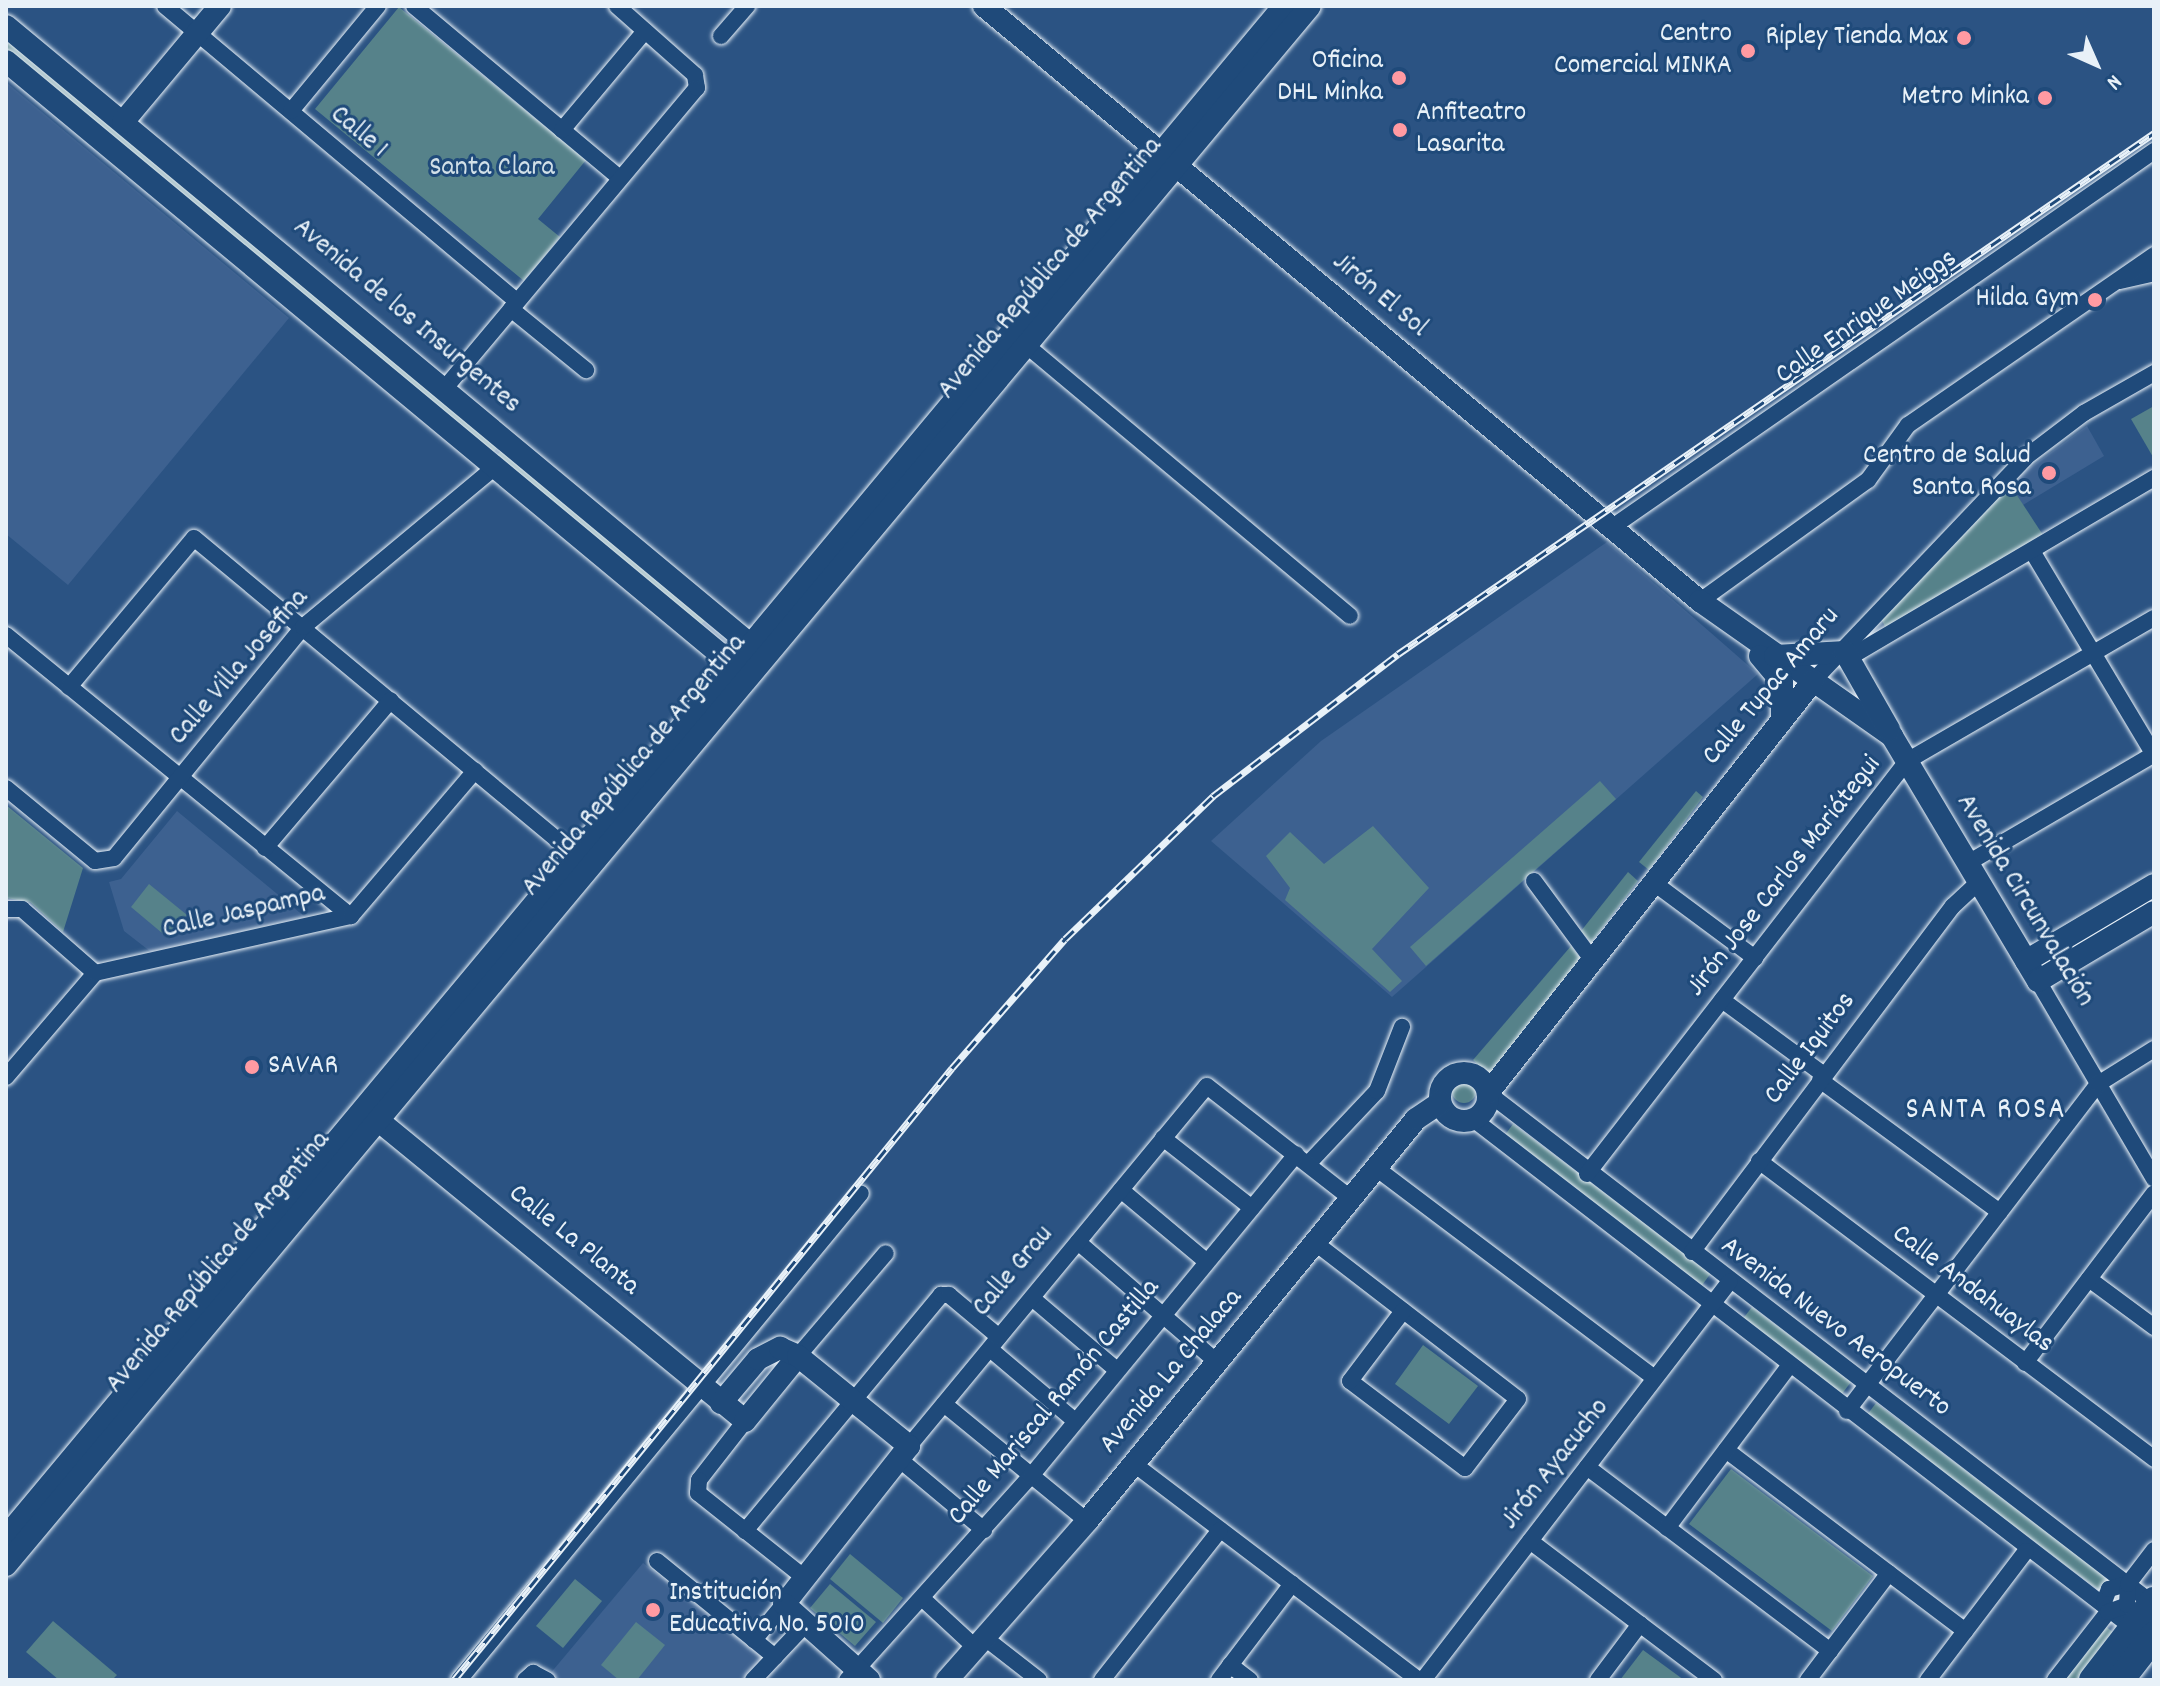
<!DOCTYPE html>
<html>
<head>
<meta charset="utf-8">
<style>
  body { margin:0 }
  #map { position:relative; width:2160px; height:1686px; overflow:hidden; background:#2b5383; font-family:Dekko,sans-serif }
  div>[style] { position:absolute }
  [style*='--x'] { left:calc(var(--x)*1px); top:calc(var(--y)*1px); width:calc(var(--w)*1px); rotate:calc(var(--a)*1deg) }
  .built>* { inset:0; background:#3d6190 }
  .green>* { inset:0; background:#56828a }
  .round { border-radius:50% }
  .roads { filter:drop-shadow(0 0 2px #e8f1f8) drop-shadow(0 0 2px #e8f1f8) }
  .street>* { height:16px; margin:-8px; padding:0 8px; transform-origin:8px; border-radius:8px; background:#1f4a7a }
  .secondary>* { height:22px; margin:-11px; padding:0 11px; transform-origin:11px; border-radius:11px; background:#1f4a7a }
  .secondary>.ring { margin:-11px; padding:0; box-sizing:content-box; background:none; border:22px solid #1f4a7a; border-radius:50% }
  .highway>* { height:28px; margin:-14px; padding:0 14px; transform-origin:14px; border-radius:14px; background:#1f4a7a }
  .rail>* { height:7px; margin-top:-3.5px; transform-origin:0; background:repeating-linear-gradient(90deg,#1f4a7a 0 12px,#e8f1f8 0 24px); box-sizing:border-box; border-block:2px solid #e8f1f8 }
  .dots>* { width:22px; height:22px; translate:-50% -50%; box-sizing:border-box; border:4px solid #1f4a7a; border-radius:50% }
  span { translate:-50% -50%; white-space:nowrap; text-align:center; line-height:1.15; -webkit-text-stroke:6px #1f4a7a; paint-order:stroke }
  .poi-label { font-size:28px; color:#e8f1f8 }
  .right { translate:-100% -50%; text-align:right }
  .left { translate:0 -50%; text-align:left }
  .street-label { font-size:28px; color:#e8f1f8 }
  .park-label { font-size:28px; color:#d2e0e8 }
  .neighbourhood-label { font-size:30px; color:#e8f1f8; letter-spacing:2px }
  .frame { position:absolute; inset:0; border:8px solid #e8f1f8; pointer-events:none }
  .north { position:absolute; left:2056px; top:24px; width:80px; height:80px; -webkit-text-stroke:6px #1f4a7a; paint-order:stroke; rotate:135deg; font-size:22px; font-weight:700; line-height:32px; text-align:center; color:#e8f1f8 }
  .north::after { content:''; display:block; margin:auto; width:28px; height:36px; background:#e8f1f8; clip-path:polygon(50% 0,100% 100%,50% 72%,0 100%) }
</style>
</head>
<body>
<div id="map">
  <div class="built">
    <i style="clip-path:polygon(6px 82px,289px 318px,68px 585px,6px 534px)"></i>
    <i style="clip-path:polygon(2087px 426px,2104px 456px,2023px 505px,2009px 483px)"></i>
    <i style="clip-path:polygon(1607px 542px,1758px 674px,1392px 997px,1211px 841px,1321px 741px)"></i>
    <i style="clip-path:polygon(177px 811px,305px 917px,151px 952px,124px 931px,109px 882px,121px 879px)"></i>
    <i style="clip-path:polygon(643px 1563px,764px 1657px,744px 1680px,555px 1680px,549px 1675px)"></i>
  </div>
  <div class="green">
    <i style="clip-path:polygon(399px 7px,586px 160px,538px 219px,560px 237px,524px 281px,315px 109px)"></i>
    <i style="clip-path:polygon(6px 37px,498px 447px,491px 455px,6px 52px)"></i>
    <i style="clip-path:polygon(2154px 406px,2154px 457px,2153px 457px,2131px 419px)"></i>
    <i style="clip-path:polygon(502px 450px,707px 619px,699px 626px,496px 456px)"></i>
    <i style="clip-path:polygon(2009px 483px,2043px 535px,1886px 629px,1881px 618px)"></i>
    <i style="clip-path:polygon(1600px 781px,1616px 799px,1426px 966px,1410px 947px)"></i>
    <i style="clip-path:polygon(1696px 791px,1703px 797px,1649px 870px,1639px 862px)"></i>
    <i style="clip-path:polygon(6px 805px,83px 868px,63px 932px,30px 902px,6px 898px)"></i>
    <i style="clip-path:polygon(1373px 826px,1429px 888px,1372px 949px,1402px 981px,1390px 992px,1285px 900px,1290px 888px,1266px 856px,1290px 832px,1324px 864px)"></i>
    <i style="clip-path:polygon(1628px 872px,1638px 881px,1591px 943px,1581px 931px)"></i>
    <i style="clip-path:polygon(149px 884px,187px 915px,168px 938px,131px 907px)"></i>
    <i style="clip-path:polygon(1571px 946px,1580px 958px,1491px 1077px,1473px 1060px)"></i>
    <i class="round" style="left:1452px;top:1079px;width:24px;height:24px"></i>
    <i style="clip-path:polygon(1513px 1124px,1711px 1273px,1700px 1288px,1502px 1139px)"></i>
    <i style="clip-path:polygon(1752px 1307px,1851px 1382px,1841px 1395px,1742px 1320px)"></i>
    <i style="clip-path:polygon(1423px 1345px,1478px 1386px,1449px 1424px,1395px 1384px)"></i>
    <i style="clip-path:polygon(1876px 1403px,2110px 1580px,2101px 1592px,1867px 1415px)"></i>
    <i style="clip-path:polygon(1731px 1469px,1873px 1576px,1832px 1631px,1689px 1524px)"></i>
    <i style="clip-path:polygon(850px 1554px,903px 1598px,883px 1623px,830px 1579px)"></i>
    <i style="clip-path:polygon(575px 1579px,602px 1601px,563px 1648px,536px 1626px)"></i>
    <i style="clip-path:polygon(830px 1584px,876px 1622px,855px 1646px,810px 1608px)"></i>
    <i style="clip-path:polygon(53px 1621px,117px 1675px,112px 1680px,59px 1680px,26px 1652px)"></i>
    <i style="clip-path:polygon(636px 1622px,665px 1645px,637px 1680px,619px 1680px,601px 1665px)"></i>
    <i style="clip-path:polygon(2105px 1626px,2114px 1633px,2077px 1680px,2064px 1680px)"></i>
    <i style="clip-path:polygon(1643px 1650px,1684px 1680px,1620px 1680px)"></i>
  </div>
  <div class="roads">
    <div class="street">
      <i style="--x:165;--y:6;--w:459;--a:40"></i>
      <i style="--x:414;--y:6;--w:268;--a:39.9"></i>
      <i style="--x:721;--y:36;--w:40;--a:-49"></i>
      <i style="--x:291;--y:111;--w:136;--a:-50.4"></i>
      <i style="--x:562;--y:130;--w:129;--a:-50"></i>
      <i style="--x:2120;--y:281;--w:35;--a:-13"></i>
      <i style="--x:511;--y:309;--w:97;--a:39.1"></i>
      <i style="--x:1026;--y:345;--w:422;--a:39.9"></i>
      <i style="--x:445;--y:388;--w:392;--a:-50"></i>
      <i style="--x:697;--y:88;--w:13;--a:-99"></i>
      <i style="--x:695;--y:75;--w:104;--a:-138.5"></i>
      <i style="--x:1611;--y:528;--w:661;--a:-34.77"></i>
      <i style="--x:2032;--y:551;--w:238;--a:59.1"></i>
      <i style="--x:1700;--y:601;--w:207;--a:-35.8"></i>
      <i style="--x:1868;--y:480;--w:68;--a:-54"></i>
      <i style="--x:1908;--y:425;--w:299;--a:-34.6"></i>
      <i style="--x:6;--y:635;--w:445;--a:39.2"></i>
      <i style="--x:1850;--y:657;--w:353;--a:-30.5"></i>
      <i style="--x:1813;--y:681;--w:309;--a:-46.4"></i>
      <i style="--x:2026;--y:457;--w:73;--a:-37.2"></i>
      <i style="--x:2084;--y:413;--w:81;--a:-29.7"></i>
      <i style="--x:69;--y:687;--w:194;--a:-50"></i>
      <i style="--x:194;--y:538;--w:507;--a:39.72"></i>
      <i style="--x:6;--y:788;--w:115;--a:39.4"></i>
      <i style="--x:95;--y:861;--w:19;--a:-9"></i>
      <i style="--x:114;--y:858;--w:298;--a:-50.7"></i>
      <i style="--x:303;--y:627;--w:250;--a:-39.8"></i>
      <i style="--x:265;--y:848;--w:194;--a:-49.6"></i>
      <i style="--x:1966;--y:864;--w:218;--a:-30.3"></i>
      <i style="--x:1534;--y:881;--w:101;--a:53.5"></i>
      <i style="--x:1654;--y:883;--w:126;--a:36.6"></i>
      <i style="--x:6;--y:909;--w:16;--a:0"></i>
      <i style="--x:22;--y:909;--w:97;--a:41.2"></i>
      <i style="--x:2038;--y:981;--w:229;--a:59.6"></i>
      <i style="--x:1722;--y:1000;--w:127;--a:36.3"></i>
      <i style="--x:6;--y:1077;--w:137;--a:-49.4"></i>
      <i style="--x:95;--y:973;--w:262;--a:-12.6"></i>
      <i style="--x:351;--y:916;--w:191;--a:-49.5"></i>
      <i style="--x:1820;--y:1080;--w:223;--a:36.3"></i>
      <i style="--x:1488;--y:1093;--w:837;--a:37.53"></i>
      <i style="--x:1473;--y:1119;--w:833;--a:37.64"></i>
      <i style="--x:1163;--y:1138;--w:113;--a:38.2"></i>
      <i style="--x:1759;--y:1161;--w:495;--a:37"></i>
      <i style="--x:1308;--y:1164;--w:100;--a:-46.6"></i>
      <i style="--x:1377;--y:1091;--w:69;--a:-68.7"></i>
      <i style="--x:1376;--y:1168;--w:349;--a:37"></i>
      <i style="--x:1587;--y:1174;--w:522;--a:-52.23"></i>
      <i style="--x:1907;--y:761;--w:285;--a:-30.1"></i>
      <i style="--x:1121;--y:1190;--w:112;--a:39.9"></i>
      <i style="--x:1078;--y:1242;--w:184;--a:40.8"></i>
      <i style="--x:1318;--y:1245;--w:252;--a:37.6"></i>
      <i style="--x:1518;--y:1399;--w:87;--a:127.5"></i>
      <i style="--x:1465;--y:1468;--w:144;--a:-142.9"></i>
      <i style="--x:1350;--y:1381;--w:88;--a:-52.9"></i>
      <i style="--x:1692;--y:1252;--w:433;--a:-53"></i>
      <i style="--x:1953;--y:906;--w:34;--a:-43"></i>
      <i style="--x:2089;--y:1279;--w:81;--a:36.4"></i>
      <i style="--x:1032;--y:1298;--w:111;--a:40.3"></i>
      <i style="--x:990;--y:1349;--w:110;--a:40.2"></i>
      <i style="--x:798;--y:1356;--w:135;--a:-49.5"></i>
      <i style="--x:2025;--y:1363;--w:213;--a:-52.8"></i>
      <i style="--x:944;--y:1404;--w:185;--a:39.3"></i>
      <i style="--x:1847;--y:1411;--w:412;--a:-52.5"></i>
      <i style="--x:2098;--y:1084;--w:66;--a:-32"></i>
      <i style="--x:745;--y:1421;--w:75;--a:127.9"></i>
      <i style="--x:699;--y:1480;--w:13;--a:94"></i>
      <i style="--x:698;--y:1493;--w:137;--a:38.5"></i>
      <i style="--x:909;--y:1446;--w:467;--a:-50.4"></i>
      <i style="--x:1207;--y:1086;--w:180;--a:38"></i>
      <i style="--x:1726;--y:1450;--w:300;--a:37.1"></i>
      <i style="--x:899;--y:1459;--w:111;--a:39.9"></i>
      <i style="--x:1134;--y:1464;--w:358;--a:37.2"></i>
      <i style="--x:1587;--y:1467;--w:305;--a:37.1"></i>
      <i style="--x:1667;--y:1528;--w:203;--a:-53"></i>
      <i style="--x:745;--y:1531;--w:307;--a:-50.3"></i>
      <i style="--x:941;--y:1295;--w:8;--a:0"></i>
      <i style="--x:949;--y:1295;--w:65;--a:40"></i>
      <i style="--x:1530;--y:1541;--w:231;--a:37.1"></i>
      <i style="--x:657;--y:1561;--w:152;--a:39.1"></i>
      <i style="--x:923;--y:1599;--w:72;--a:42.8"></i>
      <i style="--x:2108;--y:1612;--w:11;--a:-112"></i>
      <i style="--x:2104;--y:1602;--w:14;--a:-69"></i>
      <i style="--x:2109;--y:1589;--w:20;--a:-15"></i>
      <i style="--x:985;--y:1638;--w:68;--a:37.9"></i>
      <i style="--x:754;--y:1640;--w:47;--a:-50.2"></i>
      <i style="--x:1230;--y:1665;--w:25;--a:37"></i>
      <i style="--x:459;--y:1680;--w:631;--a:-50.46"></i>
      <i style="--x:525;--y:1680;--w:11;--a:-41"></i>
      <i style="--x:533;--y:1673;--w:16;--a:27"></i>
      <i style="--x:753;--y:1680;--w:77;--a:-46.6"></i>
      <i style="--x:847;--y:1680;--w:275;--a:-48"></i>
      <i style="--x:1031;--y:1476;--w:417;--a:-50.5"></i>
      <i style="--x:1102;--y:1680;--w:191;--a:-51.8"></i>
      <i style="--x:1219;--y:1680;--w:121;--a:-52.8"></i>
      <i style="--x:1423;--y:1680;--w:503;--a:-52.42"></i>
      <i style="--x:1598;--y:1680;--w:70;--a:-53.1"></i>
      <i style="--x:1808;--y:1680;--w:134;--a:-52.9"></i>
      <i style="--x:1928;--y:1680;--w:162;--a:-52.8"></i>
      <i style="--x:2055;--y:1680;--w:86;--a:-52.1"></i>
      <i style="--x:2108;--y:1612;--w:20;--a:-20"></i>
      <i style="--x:2127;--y:1605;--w:21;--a:-87"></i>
      <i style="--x:2128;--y:1584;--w:43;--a:-52.6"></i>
    </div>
    <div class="secondary">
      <i style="--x:984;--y:6;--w:931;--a:39.73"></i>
      <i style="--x:1700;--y:601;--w:235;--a:35.1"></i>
      <i style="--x:1892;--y:736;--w:285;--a:59.2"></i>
      <i style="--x:2038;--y:981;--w:135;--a:-30.7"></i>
      <i style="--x:6;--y:26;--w:983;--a:39.72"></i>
      <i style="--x:6;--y:61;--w:959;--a:39.71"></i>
      <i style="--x:123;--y:122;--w:151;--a:-50.1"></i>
      <i style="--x:1760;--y:656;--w:34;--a:50"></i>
      <i style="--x:1782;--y:682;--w:38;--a:90"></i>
      <i style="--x:1775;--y:656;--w:70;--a:-3.3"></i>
      <i style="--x:1845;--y:652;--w:89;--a:60.3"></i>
      <i style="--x:2026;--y:961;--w:149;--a:-30.7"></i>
      <i class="ring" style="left:1440px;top:1073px;width:26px;height:26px"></i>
      <i style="--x:1488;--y:1093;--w:525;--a:-51.73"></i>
      <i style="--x:368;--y:1112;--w:487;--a:39.3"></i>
      <i style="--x:745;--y:1421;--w:84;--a:-50.8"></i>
      <i style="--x:721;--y:1403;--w:57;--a:-49.9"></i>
      <i style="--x:758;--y:1359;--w:25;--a:-27"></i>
      <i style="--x:780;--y:1348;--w:20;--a:24"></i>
      <i style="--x:798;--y:1356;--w:143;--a:39"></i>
      <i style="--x:909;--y:1446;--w:201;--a:128.3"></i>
      <i style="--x:784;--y:1604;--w:114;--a:41.8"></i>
      <i style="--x:6;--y:1537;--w:1994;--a:-50.15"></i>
      <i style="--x:6;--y:1565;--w:2032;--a:-50.09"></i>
      <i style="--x:947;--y:1680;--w:212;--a:-48.6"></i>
      <i style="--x:1087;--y:1521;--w:519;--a:-50.7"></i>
      <i style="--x:1416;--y:1119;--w:29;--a:-34"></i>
    </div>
    <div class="highway">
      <i style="--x:2093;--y:1680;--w:100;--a:-52.3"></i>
      <i style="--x:2120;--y:1680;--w:56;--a:-52.3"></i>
    </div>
  </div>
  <div class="rail">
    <i style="--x:454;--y:1680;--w:789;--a:-50.86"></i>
    <i style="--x:952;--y:1068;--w:171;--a:-48.8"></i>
    <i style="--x:1065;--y:939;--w:206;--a:-44"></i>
    <i style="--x:1213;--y:796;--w:233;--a:-37.5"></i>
    <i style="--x:1398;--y:654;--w:918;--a:-34.57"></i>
  </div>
  <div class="dots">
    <i style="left:1964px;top:38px;background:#ff9aa2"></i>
    <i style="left:1748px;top:51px;background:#ff9aa2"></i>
    <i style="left:1399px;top:78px;background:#ff9aa2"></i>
    <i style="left:2045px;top:98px;background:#ff9aa2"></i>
    <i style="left:1400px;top:130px;background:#ff9aa2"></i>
    <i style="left:2095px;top:300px;background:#ff9aa2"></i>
    <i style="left:2049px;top:473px;background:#ff9aa2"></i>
    <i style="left:252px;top:1067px;background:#ff9aa2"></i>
    <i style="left:653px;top:1610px;background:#ff9aa2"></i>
  </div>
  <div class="poi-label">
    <span class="right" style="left:1732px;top:51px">Centro<br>Comercial MINKA</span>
    <span class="right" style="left:1948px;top:38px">Ripley Tienda Max</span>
    <span class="right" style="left:1383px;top:78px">Oficina<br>DHL Minka</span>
    <span class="right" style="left:2029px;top:98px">Metro Minka</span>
    <span class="left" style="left:1416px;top:130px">Anfiteatro<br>Lasarita</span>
    <span class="right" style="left:2079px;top:300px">Hilda Gym</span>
    <span class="right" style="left:2031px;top:473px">Centro de Salud<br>Santa Rosa</span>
    <span class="left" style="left:268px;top:1067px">SAVAR</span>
    <span class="left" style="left:669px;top:1610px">Institución<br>Educativa No. 5010</span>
  </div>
  <div class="street-label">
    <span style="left:358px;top:133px;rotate:40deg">Calle 1</span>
    <span style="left:1051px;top:269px;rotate:-50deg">Avenida República de Argentina</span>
    <span style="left:1379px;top:296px;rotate:40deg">Jirón El Sol</span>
    <span style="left:406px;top:317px;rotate:40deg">Avenida de los Insurgentes</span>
    <span style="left:1867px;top:318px;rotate:-35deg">Calle Enrique Meiggs</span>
    <span style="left:240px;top:668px;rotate:-49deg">Calle Villa Josefina</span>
    <span style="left:1772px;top:687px;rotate:-50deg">Calle Tupac Amaru</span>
    <span style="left:635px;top:766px;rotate:-50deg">Avenida República de Argentina</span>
    <span style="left:1785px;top:877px;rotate:-52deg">Jirón Jose Carlos Mariátegui</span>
    <span style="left:2024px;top:901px;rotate:59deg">Avenida Circunvalación</span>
    <span style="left:244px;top:913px;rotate:-13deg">Calle Jaspampa</span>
    <span style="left:1811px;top:1049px;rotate:-53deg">Calle Iquitos</span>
    <span style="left:573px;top:1241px;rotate:39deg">Calle La Planta</span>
    <span style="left:219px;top:1263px;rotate:-50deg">Avenida República de Argentina</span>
    <span style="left:1014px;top:1272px;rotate:-50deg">Calle Grau</span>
    <span style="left:1972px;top:1290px;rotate:37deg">Calle Andahuaylas</span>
    <span style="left:1835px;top:1328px;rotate:37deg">Avenida Nuevo Aeropuerto</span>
    <span style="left:1172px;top:1372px;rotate:-50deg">Avenida La Chalaca</span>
    <span style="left:1055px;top:1403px;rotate:-50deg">Calle Mariscal Ramón Castilla</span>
    <span style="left:1556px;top:1465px;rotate:-52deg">Jirón Ayacucho</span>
  </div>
  <div class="park-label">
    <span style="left:492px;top:169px">Santa Clara</span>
  </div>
  <div class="neighbourhood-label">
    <span style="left:1986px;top:1112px">SANTA ROSA</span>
  </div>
  <div class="frame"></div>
  <div class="north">N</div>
</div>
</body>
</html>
